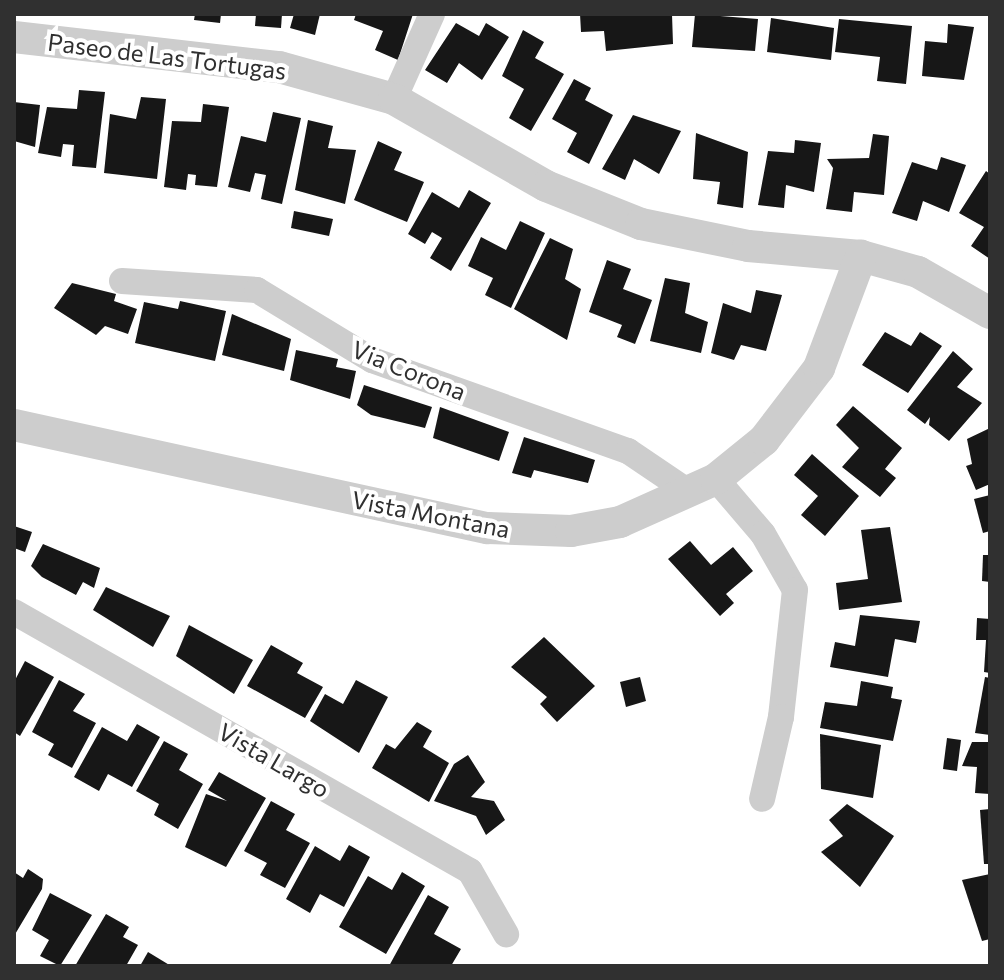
<!DOCTYPE html>
<html>
<head>
<meta charset="utf-8">
<style>
  body { margin:0 }
  #map { position:relative; width:1004px; height:980px; overflow:hidden; background:#fff; font-family:Commissioner,sans-serif }
  div>[style] { position:absolute }
  [style*='--x'] { left:calc(var(--x)*1px); top:calc(var(--y)*1px); width:calc(var(--w)*1px); rotate:calc(var(--a)*1deg) }
  .building>* { inset:0; background:#171717 }
  .minor>* { height:26px; margin:-13px; padding:0 13px; transform-origin:13px; border-radius:13px; background:#cdcdcd }
  .tertiary>* { height:32px; margin:-16px; padding:0 16px; transform-origin:16px; border-radius:16px; background:#cdcdcd }
  span { translate:-50% -50%; white-space:nowrap; text-align:center; line-height:1.15; -webkit-text-stroke:8px #fff; paint-order:stroke }
  .street-label { font-size:24px; color:#303030 }
  .frame { position:absolute; inset:0; border:16px solid #303030; pointer-events:none }
</style>
</head>
<body>
<div id="map">
  <div class="building">
    <i style="clip-path:polygon(195px 14px,221px 14px,220px 23px,194px 20px)"></i>
    <i style="clip-path:polygon(256px 14px,282px 14px,281px 28px,255px 26px)"></i>
    <i style="clip-path:polygon(294px 14px,320px 14px,315px 35px,290px 28px)"></i>
    <i style="clip-path:polygon(356px 14px,413px 14px,398px 60px,375px 50px,383px 31px,354px 20px)"></i>
    <i style="clip-path:polygon(580px 14px,672px 14px,673px 44px,606px 51px,604px 31px,581px 32px)"></i>
    <i style="clip-path:polygon(695px 14px,758px 19px,755px 51px,692px 47px)"></i>
    <i style="clip-path:polygon(771px 18px,834px 28px,831px 60px,767px 52px)"></i>
    <i style="clip-path:polygon(839px 19px,912px 26px,906px 84px,877px 81px,880px 57px,835px 52px)"></i>
    <i style="clip-path:polygon(456px 23px,479px 36px,486px 23px,509px 37px,482px 80px,459px 63px,447px 83px,425px 70px)"></i>
    <i style="clip-path:polygon(948px 24px,974px 27px,964px 80px,922px 76px,925px 41px,947px 43px)"></i>
    <i style="clip-path:polygon(523px 30px,544px 42px,535px 58px,564px 74px,531px 131px,509px 118px,524px 89px,502px 76px)"></i>
    <i style="clip-path:polygon(574px 79px,591px 88px,585px 100px,613px 115px,589px 164px,567px 152px,577px 133px,552px 119px)"></i>
    <i style="clip-path:polygon(79px 90px,105px 92px,96px 168px,72px 166px,74px 145px,63px 144px,61px 157px,38px 153px,47px 107px,77px 109px)"></i>
    <i style="clip-path:polygon(141px 97px,166px 99px,157px 179px,104px 173px,110px 114px,136px 119px)"></i>
    <i style="clip-path:polygon(14px 102px,40px 105px,35px 147px,14px 141px)"></i>
    <i style="clip-path:polygon(203px 104px,229px 107px,217px 187px,195px 185px,196px 175px,188px 174px,186px 190px,164px 187px,172px 121px,201px 122px)"></i>
    <i style="clip-path:polygon(273px 112px,301px 118px,282px 204px,261px 199px,266px 175px,255px 173px,250px 192px,228px 187px,241px 136px,266px 142px)"></i>
    <i style="clip-path:polygon(633px 115px,681px 131px,659px 174px,634px 159px,625px 180px,602px 169px)"></i>
    <i style="clip-path:polygon(308px 120px,333px 126px,328px 148px,356px 150px,345px 204px,295px 190px)"></i>
    <i style="clip-path:polygon(696px 133px,748px 152px,743px 208px,717px 204px,720px 182px,693px 179px)"></i>
    <i style="clip-path:polygon(873px 134px,889px 136px,884px 195px,854px 192px,852px 212px,826px 209px,833px 168px,827px 159px,869px 158px)"></i>
    <i style="clip-path:polygon(795px 140px,821px 143px,814px 192px,786px 185px,784px 208px,758px 205px,768px 151px,794px 153px)"></i>
    <i style="clip-path:polygon(378px 141px,402px 152px,394px 170px,424px 182px,407px 222px,354px 200px)"></i>
    <i style="clip-path:polygon(941px 157px,966px 165px,949px 212px,923px 201px,917px 221px,892px 213px,912px 162px,937px 170px)"></i>
    <i style="clip-path:polygon(986px 171px,990px 174px,990px 259px,971px 246px,984px 227px,959px 213px)"></i>
    <i style="clip-path:polygon(469px 190px,491px 203px,451px 271px,430px 258px,442px 238px,432px 232px,425px 244px,408px 234px,432px 192px,459px 208px)"></i>
    <i style="clip-path:polygon(294px 211px,333px 219px,329px 236px,291px 228px)"></i>
    <i style="clip-path:polygon(520px 221px,545px 233px,511px 308px,485px 295px,493px 278px,468px 266px,481px 237px,506px 250px)"></i>
    <i style="clip-path:polygon(550px 238px,573px 249px,565px 279px,581px 289px,567px 340px,514px 309px)"></i>
    <i style="clip-path:polygon(607px 260px,631px 269px,623px 289px,652px 300px,635px 344px,617px 337px,622px 325px,589px 312px)"></i>
    <i style="clip-path:polygon(665px 278px,690px 283px,685px 313px,708px 322px,701px 353px,650px 341px)"></i>
    <i style="clip-path:polygon(72px 283px,116px 294px,114px 301px,137px 309px,128px 334px,105px 326px,96px 335px,54px 308px)"></i>
    <i style="clip-path:polygon(756px 290px,782px 295px,766px 351px,741px 345px,734px 360px,711px 353px,723px 303px,751px 313px)"></i>
    <i style="clip-path:polygon(180px 301px,226px 311px,215px 361px,135px 343px,144px 302px,178px 309px)"></i>
    <i style="clip-path:polygon(232px 314px,291px 339px,284px 371px,222px 355px)"></i>
    <i style="clip-path:polygon(885px 332px,911px 346px,920px 332px,942px 346px,908px 393px,862px 365px)"></i>
    <i style="clip-path:polygon(296px 350px,338px 359px,336px 367px,356px 371px,350px 399px,290px 380px)"></i>
    <i style="clip-path:polygon(953px 351px,973px 369px,957px 387px,982px 403px,949px 441px,929px 425px,930px 417px,925px 424px,907px 410px)"></i>
    <i style="clip-path:polygon(364px 385px,432px 407px,425px 428px,371px 415px,357px 405px)"></i>
    <i style="clip-path:polygon(853px 406px,902px 448px,885px 469px,896px 478px,880px 497px,842px 467px,859px 448px,836px 425px)"></i>
    <i style="clip-path:polygon(440px 407px,509px 432px,499px 461px,433px 438px)"></i>
    <i style="clip-path:polygon(990px 428px,990px 484px,976px 490px,966px 466px,972px 464px,967px 439px)"></i>
    <i style="clip-path:polygon(524px 437px,595px 460px,588px 483px,534px 470px,531px 478px,512px 473px)"></i>
    <i style="clip-path:polygon(812px 454px,859px 496px,825px 536px,801px 515px,818px 496px,794px 475px)"></i>
    <i style="clip-path:polygon(990px 495px,990px 531px,983px 533px,974px 499px)"></i>
    <i style="clip-path:polygon(14px 526px,32px 532px,25px 552px,14px 548px)"></i>
    <i style="clip-path:polygon(890px 527px,902px 602px,839px 610px,836px 583px,868px 579px,861px 530px)"></i>
    <i style="clip-path:polygon(690px 541px,711px 565px,733px 547px,753px 571px,726px 594px,734px 603px,720px 616px,668px 559px)"></i>
    <i style="clip-path:polygon(43px 544px,100px 568px,94px 588px,83px 582px,76px 595px,42px 577px,31px 566px)"></i>
    <i style="clip-path:polygon(983px 555px,990px 555px,990px 582px,982px 581px)"></i>
    <i style="clip-path:polygon(106px 587px,170px 616px,153px 647px,93px 610px)"></i>
    <i style="clip-path:polygon(860px 615px,920px 621px,916px 643px,895px 639px,888px 677px,830px 667px,835px 642px,855px 646px)"></i>
    <i style="clip-path:polygon(977px 618px,990px 619px,990px 673px,984px 672px,986px 640px,976px 640px)"></i>
    <i style="clip-path:polygon(189px 625px,253px 660px,234px 694px,176px 656px)"></i>
    <i style="clip-path:polygon(544px 637px,595px 686px,557px 722px,540px 704px,547px 697px,511px 667px)"></i>
    <i style="clip-path:polygon(271px 645px,303px 663px,297px 673px,323px 687px,305px 718px,247px 686px)"></i>
    <i style="clip-path:polygon(25px 661px,54px 677px,20px 736px,14px 732px,14px 682px)"></i>
    <i style="clip-path:polygon(640px 677px,646px 701px,626px 707px,620px 682px)"></i>
    <i style="clip-path:polygon(985px 677px,990px 678px,990px 735px,975px 733px)"></i>
    <i style="clip-path:polygon(59px 680px,85px 694px,73px 711px,96px 723px,72px 768px,48px 755px,54px 744px,32px 732px)"></i>
    <i style="clip-path:polygon(356px 680px,388px 697px,359px 753px,310px 721px,325px 694px,343px 704px)"></i>
    <i style="clip-path:polygon(861px 681px,893px 687px,891px 698px,902px 700px,893px 741px,820px 728px,825px 702px,857px 706px)"></i>
    <i style="clip-path:polygon(417px 722px,432px 731px,423px 747px,449px 763px,429px 802px,372px 768px,386px 744px,395px 749px)"></i>
    <i style="clip-path:polygon(137px 724px,160px 737px,132px 787px,108px 774px,99px 791px,74px 777px,102px 727px,127px 741px)"></i>
    <i style="clip-path:polygon(820px 734px,881px 745px,873px 798px,821px 789px)"></i>
    <i style="clip-path:polygon(947px 738px,961px 740px,957px 771px,943px 769px)"></i>
    <i style="clip-path:polygon(164px 741px,188px 754px,179px 770px,203px 784px,178px 829px,154px 815px,159px 804px,136px 791px)"></i>
    <i style="clip-path:polygon(972px 742px,990px 742px,990px 794px,975px 793px,977px 767px,962px 766px)"></i>
    <i style="clip-path:polygon(468px 755px,485px 782px,471px 797px,494px 801px,505px 820px,486px 835px,476px 816px,434px 801px,454px 764px)"></i>
    <i style="clip-path:polygon(219px 772px,266px 798px,226px 867px,185px 847px,206px 794px,227px 801px,208px 790px)"></i>
    <i style="clip-path:polygon(271px 801px,295px 814px,286px 830px,310px 843px,285px 888px,260px 875px,267px 863px,244px 851px)"></i>
    <i style="clip-path:polygon(847px 804px,894px 836px,860px 887px,821px 852px,843px 836px,829px 820px)"></i>
    <i style="clip-path:polygon(990px 809px,990px 864px,984px 864px,980px 810px)"></i>
    <i style="clip-path:polygon(349px 845px,370px 857px,344px 907px,320px 894px,310px 913px,286px 899px,315px 846px,340px 861px)"></i>
    <i style="clip-path:polygon(28px 869px,43px 879px,42px 889px,14px 936px,14px 872px,23px 878px)"></i>
    <i style="clip-path:polygon(402px 872px,425px 886px,386px 954px,339px 927px,368px 876px,392px 890px)"></i>
    <i style="clip-path:polygon(990px 874px,990px 939px,982px 941px,962px 880px)"></i>
    <i style="clip-path:polygon(50px 893px,92px 915px,60px 966px,40px 956px,49px 940px,32px 930px)"></i>
    <i style="clip-path:polygon(428px 895px,449px 907px,434px 934px,461px 949px,451px 966px,389px 966px)"></i>
    <i style="clip-path:polygon(106px 914px,129px 927px,123px 937px,138px 945px,126px 966px,75px 966px)"></i>
    <i style="clip-path:polygon(148px 952px,171px 966px,140px 966px)"></i>
  </div>
  <div class="minor">
    <i style="--x:394;--y:99;--w:93;--a:-65.9"></i>
    <i style="--x:122;--y:281;--w:135;--a:3.8"></i>
    <i style="--x:257;--y:290;--w:135;--a:31.3"></i>
    <i style="--x:372;--y:360;--w:272;--a:19.6"></i>
    <i style="--x:628;--y:451;--w:75;--a:34.1"></i>
    <i style="--x:716;--y:479;--w:72;--a:49.5"></i>
    <i style="--x:763;--y:534;--w:64;--a:60.3"></i>
    <i style="--x:795;--y:590;--w:128;--a:96.3"></i>
    <i style="--x:781;--y:717;--w:84;--a:103"></i>
    <i style="--x:14;--y:612;--w:524;--a:29.6"></i>
    <i style="--x:470;--y:871;--w:73;--a:60.3"></i>
  </div>
  <div class="tertiary">
    <i style="--x:14;--y:37;--w:267;--a:6.5"></i>
    <i style="--x:279;--y:67;--w:119;--a:15.5"></i>
    <i style="--x:394;--y:99;--w:175;--a:29.8"></i>
    <i style="--x:546;--y:186;--w:102;--a:21.8"></i>
    <i style="--x:641;--y:224;--w:109;--a:11.6"></i>
    <i style="--x:748;--y:246;--w:113;--a:5.1"></i>
    <i style="--x:861;--y:256;--w:59;--a:15.7"></i>
    <i style="--x:918;--y:272;--w:83;--a:29.7"></i>
    <i style="--x:14;--y:425;--w:485;--a:12.3"></i>
    <i style="--x:488;--y:528;--w:83;--a:2.1"></i>
    <i style="--x:571;--y:531;--w:50;--a:-10.4"></i>
    <i style="--x:620;--y:522;--w:105;--a:-24.1"></i>
    <i style="--x:716;--y:479;--w:62;--a:-39.1"></i>
    <i style="--x:764;--y:440;--w:91;--a:-52.6"></i>
    <i style="--x:819;--y:368;--w:120;--a:-69.4"></i>
  </div>
  <div class="street-label">
    <span style="left:167px;top:56px;rotate:7deg">Paseo de Las Tortugas</span>
    <span style="left:409px;top:370px;rotate:22deg">Via Corona</span>
    <span style="left:431px;top:514px;rotate:11deg">Vista Montana</span>
    <span style="left:274px;top:760px;rotate:30deg">Vista Largo</span>
  </div>
  <div class="frame"></div>
</div>
</body>
</html>
